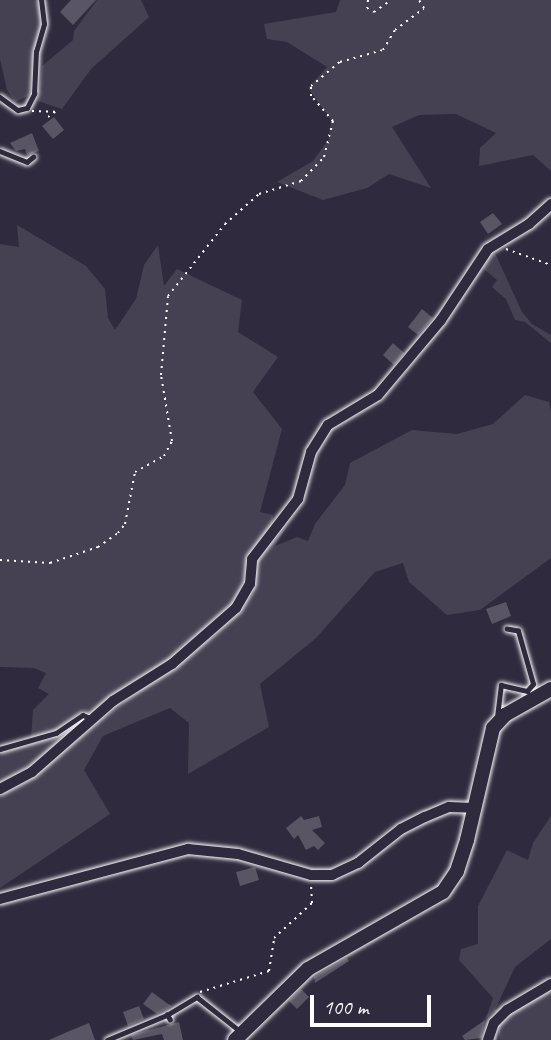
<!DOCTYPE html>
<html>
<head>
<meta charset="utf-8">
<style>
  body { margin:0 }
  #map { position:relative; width:551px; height:1040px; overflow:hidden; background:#2f2a3d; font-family:Caveat,sans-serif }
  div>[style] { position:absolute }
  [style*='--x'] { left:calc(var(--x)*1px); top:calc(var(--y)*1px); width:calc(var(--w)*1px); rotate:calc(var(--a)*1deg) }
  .green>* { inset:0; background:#464152 }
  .building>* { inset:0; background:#595564 }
  .path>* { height:2px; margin-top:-1px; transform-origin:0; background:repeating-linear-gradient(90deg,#fff 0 2px,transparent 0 7px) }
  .roads { filter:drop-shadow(0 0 2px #fff) drop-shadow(0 0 2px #fff) }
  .lane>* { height:4.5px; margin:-2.25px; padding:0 2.25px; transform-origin:2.25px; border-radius:2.25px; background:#2f2a3d }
  .street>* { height:10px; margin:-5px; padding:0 5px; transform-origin:5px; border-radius:5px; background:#2f2a3d }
  .secondary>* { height:14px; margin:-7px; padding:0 7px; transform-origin:7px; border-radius:7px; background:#2f2a3d }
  span { translate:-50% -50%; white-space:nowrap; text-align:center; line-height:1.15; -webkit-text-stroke:6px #2f2a3d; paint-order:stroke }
  .scale { position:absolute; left:310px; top:995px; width:121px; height:32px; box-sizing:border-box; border:4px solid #fff; border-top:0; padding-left:9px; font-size:21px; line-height:24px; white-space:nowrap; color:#fff; -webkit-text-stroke:5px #2f2a3d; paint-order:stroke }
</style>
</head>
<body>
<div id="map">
  <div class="green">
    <i style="clip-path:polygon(0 0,39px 0,41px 27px,34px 51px,30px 95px,15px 102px,7px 90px,0 59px)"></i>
    <i style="clip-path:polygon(97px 0,141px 0,149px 17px,91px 69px,62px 109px,38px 101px,42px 66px,73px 40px,74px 31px)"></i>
    <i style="clip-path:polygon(340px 0,551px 0,551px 171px,533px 155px,479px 166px,480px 148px,496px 133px,456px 114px,419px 115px,392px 127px,431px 188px,389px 174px,367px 188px,323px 200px,277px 182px,313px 161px,329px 139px,331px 120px,308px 88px,327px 67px,287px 42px,267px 39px,264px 24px,336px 12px)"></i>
    <i style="clip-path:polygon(17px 225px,86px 266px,105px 289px,108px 318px,115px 330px,136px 299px,144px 265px,158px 245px,164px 286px,177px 269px,242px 300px,238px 332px,278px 357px,253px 392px,282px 429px,260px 512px,273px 515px,272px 526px,250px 556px,239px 593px,230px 606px,161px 667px,92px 713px,83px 710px,56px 731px,31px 739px,33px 710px,49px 694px,38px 688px,46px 673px,34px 668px,0 667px,0 244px,19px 247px)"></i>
    <i style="clip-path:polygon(495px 253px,522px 312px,532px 324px,551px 335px,551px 343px,525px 322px,515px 320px,506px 299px,492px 287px,497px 280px,479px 265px)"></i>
    <i style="clip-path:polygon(525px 395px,549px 402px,551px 412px,551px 558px,480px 610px,447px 615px,409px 582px,403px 563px,375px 572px,316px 638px,260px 684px,269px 727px,188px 774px,189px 723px,170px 708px,103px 736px,84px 770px,110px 814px,0 888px,0 796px,31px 779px,99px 721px,217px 634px,253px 594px,258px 559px,288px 524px,275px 546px,297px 537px,308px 541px,315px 524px,345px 485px,350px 463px,412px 430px,457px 434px,493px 424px)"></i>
    <i style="clip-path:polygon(81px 720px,42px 759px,0 783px,0 751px,48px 740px)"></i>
    <i style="clip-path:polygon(551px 816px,551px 939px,515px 967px,495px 1010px,551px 987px,551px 1040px,500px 1040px,495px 1011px,486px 1018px,493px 998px,459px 960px,461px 949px,478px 944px,478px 906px,507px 850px,528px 860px,533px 843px)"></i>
  </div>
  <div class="building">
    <i style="clip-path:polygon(71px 0,96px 0,73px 25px,60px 12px)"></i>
    <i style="clip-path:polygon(54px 117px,64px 130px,53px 139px,42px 126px)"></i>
    <i style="clip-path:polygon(32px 133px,39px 151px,27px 155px,25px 149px,16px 151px,10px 143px)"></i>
    <i style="clip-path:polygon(493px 213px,502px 224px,488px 234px,480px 222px)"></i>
    <i style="clip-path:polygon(422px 309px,433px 318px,418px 335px,408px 327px)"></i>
    <i style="clip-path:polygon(393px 343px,404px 353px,394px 365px,383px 355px)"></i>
    <i style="clip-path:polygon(506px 602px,511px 616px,492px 624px,486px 609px)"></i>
    <i style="clip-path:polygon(301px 816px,304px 820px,319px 816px,322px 827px,312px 830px,325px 843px,318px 850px,314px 846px,306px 850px,298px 835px,294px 839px,286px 828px)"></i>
    <i style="clip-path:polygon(255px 867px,259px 880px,240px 886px,236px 872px)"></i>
    <i style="clip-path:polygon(347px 958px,349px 961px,315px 983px,314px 977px)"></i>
    <i style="clip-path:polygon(301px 989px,309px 997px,297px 1009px,289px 1001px)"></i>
    <i style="clip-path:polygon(152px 992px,168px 1004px,172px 1006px,157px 1014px,143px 1004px)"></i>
    <i style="clip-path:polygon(139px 1006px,144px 1019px,128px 1026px,123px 1012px)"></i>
    <i style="clip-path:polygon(485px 1020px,481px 1038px,465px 1040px,462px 1036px)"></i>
    <i style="clip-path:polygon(179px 1022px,183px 1040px,164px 1040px,162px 1034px,133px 1040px,131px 1035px)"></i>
    <i style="clip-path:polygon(89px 1023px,95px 1040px,49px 1040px,67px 1032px)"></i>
  </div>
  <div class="path">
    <i style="--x:368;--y:0;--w:8;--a:97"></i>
    <i style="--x:367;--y:8;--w:8;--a:30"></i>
    <i style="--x:374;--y:12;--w:21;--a:-35"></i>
    <i style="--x:32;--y:111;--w:23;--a:2"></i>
    <i style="--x:48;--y:117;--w:9;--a:-36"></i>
    <i style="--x:506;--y:249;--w:48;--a:19.6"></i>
    <i style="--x:0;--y:560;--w:50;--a:3.4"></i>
    <i style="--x:50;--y:563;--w:51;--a:-18.4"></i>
    <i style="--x:98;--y:547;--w:24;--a:-35"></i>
    <i style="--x:118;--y:533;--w:11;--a:-52"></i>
    <i style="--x:125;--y:524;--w:53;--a:-79.1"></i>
    <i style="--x:135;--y:472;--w:33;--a:-29"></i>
    <i style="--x:164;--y:456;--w:17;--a:-62"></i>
    <i style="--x:172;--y:441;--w:67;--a:-99.5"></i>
    <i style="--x:161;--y:375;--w:79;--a:-84.9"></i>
    <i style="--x:168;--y:296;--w:92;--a:-51.6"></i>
    <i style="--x:225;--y:224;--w:45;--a:-41.4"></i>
    <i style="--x:259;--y:194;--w:44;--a:-17.2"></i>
    <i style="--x:301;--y:181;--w:33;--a:-46"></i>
    <i style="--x:324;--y:157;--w:37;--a:-76"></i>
    <i style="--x:333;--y:121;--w:33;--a:-131"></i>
    <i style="--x:311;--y:96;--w:10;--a:-90"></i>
    <i style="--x:311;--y:86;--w:38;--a:-40"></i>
    <i style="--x:340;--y:62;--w:45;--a:-15.6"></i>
    <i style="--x:383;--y:50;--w:23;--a:-59"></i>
    <i style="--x:395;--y:30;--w:36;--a:-37"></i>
    <i style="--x:424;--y:8;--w:9;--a:-122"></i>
    <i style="--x:200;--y:992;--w:72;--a:-16.9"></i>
    <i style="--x:269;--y:971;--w:33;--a:-81"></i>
    <i style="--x:274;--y:938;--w:52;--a:-42.6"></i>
    <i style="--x:312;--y:903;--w:20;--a:-93"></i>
  </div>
  <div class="roads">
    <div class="lane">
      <i style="--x:0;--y:97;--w:22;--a:36"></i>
      <i style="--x:18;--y:110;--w:9;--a:-13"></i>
      <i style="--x:27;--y:108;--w:16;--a:-63"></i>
      <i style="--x:34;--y:94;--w:42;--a:-87.3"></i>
      <i style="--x:36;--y:52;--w:29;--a:-74"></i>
      <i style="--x:44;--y:24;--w:24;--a:-97"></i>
      <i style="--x:0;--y:151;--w:29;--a:22"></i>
      <i style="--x:27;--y:162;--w:8;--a:-40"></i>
      <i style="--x:497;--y:717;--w:32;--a:-83"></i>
      <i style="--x:501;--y:685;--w:27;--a:13"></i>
      <i style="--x:527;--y:691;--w:9;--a:-49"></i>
      <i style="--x:533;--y:684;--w:55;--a:-105.8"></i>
      <i style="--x:518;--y:631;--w:11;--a:-170"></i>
      <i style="--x:0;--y:749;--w:58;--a:-15.9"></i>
      <i style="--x:56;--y:733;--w:32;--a:-34"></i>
      <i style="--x:83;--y:715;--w:8;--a:23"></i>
      <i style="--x:170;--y:1020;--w:6;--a:-121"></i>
      <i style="--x:167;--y:1015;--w:35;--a:-31"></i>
      <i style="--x:197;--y:997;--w:55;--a:38.3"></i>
      <i style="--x:107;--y:1040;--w:65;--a:-22.6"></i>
    </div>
    <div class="street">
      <i style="--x:0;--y:789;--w:36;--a:-28"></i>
      <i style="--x:32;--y:772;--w:108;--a:-41.2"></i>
      <i style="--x:113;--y:701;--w:70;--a:-32.1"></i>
      <i style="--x:172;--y:664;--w:85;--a:-41.2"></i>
      <i style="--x:236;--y:608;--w:28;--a:-60"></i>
      <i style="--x:250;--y:584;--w:25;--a:-85"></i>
      <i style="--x:252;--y:559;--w:76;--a:-52.5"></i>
      <i style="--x:298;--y:499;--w:49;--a:-74.5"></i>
      <i style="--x:311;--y:452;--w:32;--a:-58"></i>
      <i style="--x:328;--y:425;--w:58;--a:-31"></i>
      <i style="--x:378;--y:395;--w:98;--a:-50"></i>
      <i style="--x:441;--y:320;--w:85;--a:-56.5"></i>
      <i style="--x:488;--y:249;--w:48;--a:-31.4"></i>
      <i style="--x:529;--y:224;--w:30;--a:-42"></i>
      <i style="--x:0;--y:899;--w:195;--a:-14.9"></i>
      <i style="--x:188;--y:849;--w:50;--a:5.7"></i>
      <i style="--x:238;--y:854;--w:76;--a:16"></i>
      <i style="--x:311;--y:875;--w:21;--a:0"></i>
      <i style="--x:332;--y:875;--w:29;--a:-25"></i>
      <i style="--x:358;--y:863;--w:55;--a:-38.3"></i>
      <i style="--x:401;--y:829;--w:27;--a:-27"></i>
      <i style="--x:425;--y:817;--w:26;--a:-23"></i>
      <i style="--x:449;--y:807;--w:25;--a:2"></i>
      <i style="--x:488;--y:1040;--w:18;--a:-71"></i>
      <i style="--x:494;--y:1023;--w:18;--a:-45"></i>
      <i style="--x:507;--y:1010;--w:51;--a:-30.6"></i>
    </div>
    <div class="secondary">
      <i style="--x:235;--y:1040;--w:102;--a:-44.2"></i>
      <i style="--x:308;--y:969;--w:155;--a:-29.7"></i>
      <i style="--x:443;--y:892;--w:25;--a:-56"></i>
      <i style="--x:457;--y:871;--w:33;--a:-72"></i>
      <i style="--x:467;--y:840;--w:115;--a:-76.9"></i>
      <i style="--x:493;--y:728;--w:18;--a:-47"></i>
      <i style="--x:505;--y:715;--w:53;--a:-29.5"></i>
    </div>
  </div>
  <div class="scale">100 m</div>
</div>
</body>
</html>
